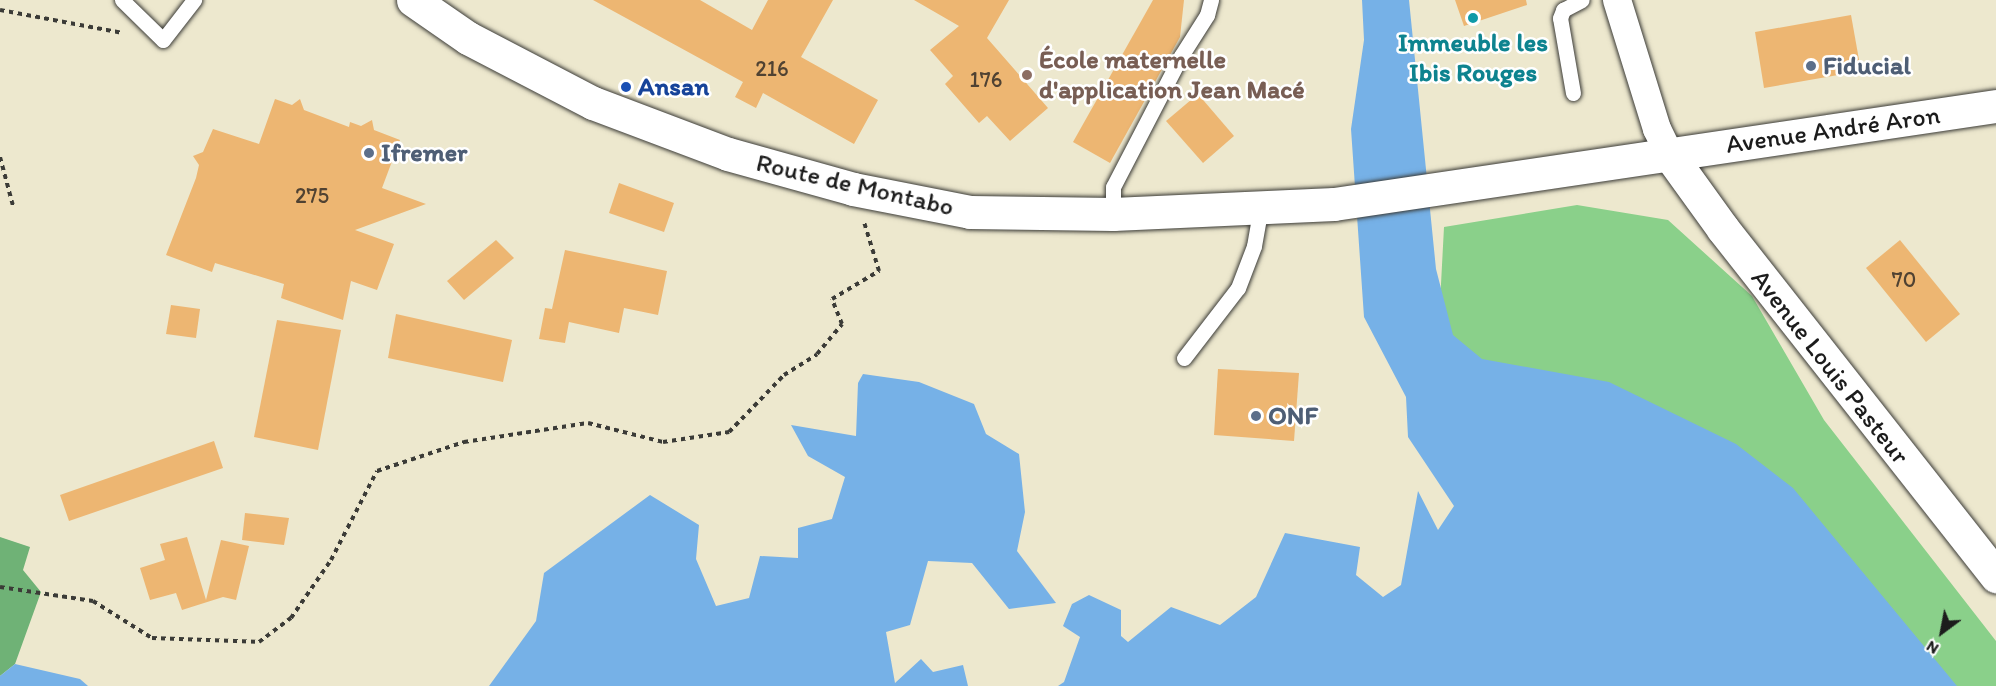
<!DOCTYPE html>
<html>
<head>
<meta charset="utf-8">
<style>
  body { margin:0 }
  #map { position:relative; width:1996px; height:686px; overflow:hidden; background:#ede8ce; font-family:Itim,sans-serif }
  div>[style] { position:absolute }
  [style*='--x'] { left:calc(var(--x)*1px); top:calc(var(--y)*1px); width:calc(var(--w)*1px); rotate:calc(var(--a)*1deg) }
  .green>* { inset:0; background:#8ad08a }
  .forest>* { inset:0; background:#6fb276 }
  .water>* { inset:0; background:#76b1e7 }
  .building>* { inset:0; background:#edb672 }
  .path>* { height:4px; margin-top:-2px; transform-origin:0; background:repeating-linear-gradient(90deg,#3b3b37 0 4.5px,transparent 0 9px) }
  .roads { filter:drop-shadow(0 0 2px #3b3b37) drop-shadow(0 0 2px #3b3b37) }
  .lane>* { height:15px; margin:-7.5px; padding:0 7.5px; transform-origin:7.5px; border-radius:7.5px; background:#fff }
  .street>* { height:28px; margin:-14px; padding:0 14px; transform-origin:14px; border-radius:14px; background:#fff }
  .secondary>* { height:33px; margin:-16.5px; padding:0 16.5px; transform-origin:16.5px; border-radius:16.5px; background:#fff }
  .dots>* { width:16px; height:16px; translate:-50% -50%; box-sizing:border-box; border:3px solid #fff; border-radius:50% }
  span { translate:-50% -50%; white-space:nowrap; text-align:center; line-height:1.15; -webkit-text-stroke:5px #fff; paint-order:stroke }
  .number-label { font-size:22px; color:#504232 }
  .number-label span { -webkit-text-stroke-width:0 }
  .culture-label { font-size:26px; color:#0d838f; font-weight:700 }
  .education-label { font-size:26px; color:#785e54; font-weight:700 }
  .left { translate:0 -50%; text-align:left }
  .service-label { font-size:26px; color:#4e5e75; font-weight:700 }
  .transit-label { font-size:26px; color:#164399; font-weight:700 }
  .street-label { font-size:26px; color:#1c1c1c }
  .north { position:absolute; left:1912px; top:602px; width:60px; height:60px; -webkit-text-stroke:4px #fff; paint-order:stroke; rotate:212deg; font-size:16px; font-weight:700; line-height:24px; text-align:center; color:#1c1c1c }
  .north::after { content:''; display:block; margin:auto; width:21px; height:27px; background:#1c1c1c; clip-path:polygon(50% 0,100% 100%,50% 72%,0 100%) }
</style>
</head>
<body>
<div id="map">
  <div class="green">
    <i style="clip-path:polygon(1577px 205px,1668px 220px,1752px 296px,1824px 420px,1996px 641px,1996px 686px,1846px 686px,1569px 628px,1439px 322px,1444px 227px)"></i>
  </div>
  <div class="forest">
    <i style="clip-path:polygon(0 537px,30px 547px,23px 570px,41px 592px,15px 664px,0 676px)"></i>
  </div>
  <div class="water">
    <i style="clip-path:polygon(1362px 0,1409px 0,1436px 269px,1453px 335px,1482px 359px,1609px 382px,1736px 444px,1793px 488px,1957px 686px,1058px 686px,1064px 682px,1080px 637px,1063px 626px,1072px 604px,1089px 595px,1121px 610px,1121px 636px,1128px 642px,1171px 607px,1220px 625px,1256px 597px,1285px 533px,1360px 547px,1356px 575px,1383px 597px,1401px 585px,1418px 491px,1438px 530px,1454px 506px,1408px 437px,1406px 397px,1364px 317px,1351px 129px,1364px 40px)"></i>
    <i style="clip-path:polygon(863px 374px,919px 382px,974px 404px,986px 434px,1019px 454px,1025px 512px,1017px 551px,1056px 603px,1009px 609px,972px 563px,928px 561px,910px 625px,886px 632px,895px 683px,921px 659px,933px 672px,963px 665px,968px 686px,489px 686px,536px 621px,544px 573px,650px 495px,699px 525px,696px 559px,716px 606px,749px 598px,760px 556px,798px 558px,798px 528px,832px 519px,845px 477px,808px 456px,791px 425px,856px 436px,858px 383px)"></i>
    <i style="clip-path:polygon(15px 664px,80px 679px,88px 686px,0 686px,0 676px)"></i>
  </div>
  <div class="building">
    <i style="clip-path:polygon(593px 0,700px 0,752px 30px,768px 0,833px 0,801px 57px,878px 100px,854px 144px,763px 93px,756px 108px,735px 97px,743px 82px)"></i>
    <i style="clip-path:polygon(914px 0,1009px 0,987px 38px,1048px 108px,1010px 141px,987px 116px,979px 123px,945px 84px,953px 76px,930px 50px,959px 26px)"></i>
    <i style="clip-path:polygon(1153px 0,1184px 0,1180px 37px,1110px 163px,1073px 142px)"></i>
    <i style="clip-path:polygon(1455px 0,1526px 0,1527px 5px,1464px 26px)"></i>
    <i style="clip-path:polygon(1851px 15px,1861px 71px,1764px 88px,1755px 32px)"></i>
    <i style="clip-path:polygon(1198px 94px,1234px 136px,1203px 163px,1166px 121px)"></i>
    <i style="clip-path:polygon(275px 99px,292px 105px,300px 99px,304px 110px,349px 127px,350px 122px,361px 126px,372px 120px,374px 130px,400px 140px,382px 188px,426px 204px,355px 230px,394px 244px,377px 290px,351px 281px,343px 320px,281px 298px,284px 284px,215px 263px,212px 272px,166px 255px,196px 178px,199px 165px,193px 156px,203px 152px,213px 129px,259px 144px)"></i>
    <i style="clip-path:polygon(619px 183px,674px 203px,664px 232px,609px 213px)"></i>
    <i style="clip-path:polygon(496px 240px,514px 258px,464px 300px,447px 281px)"></i>
    <i style="clip-path:polygon(1900px 240px,1960px 314px,1926px 342px,1866px 268px)"></i>
    <i style="clip-path:polygon(565px 250px,667px 271px,658px 315px,624px 308px,619px 333px,569px 322px,565px 343px,539px 339px,545px 308px,552px 309px)"></i>
    <i style="clip-path:polygon(171px 305px,200px 309px,196px 338px,166px 334px)"></i>
    <i style="clip-path:polygon(396px 314px,512px 340px,503px 382px,388px 358px)"></i>
    <i style="clip-path:polygon(277px 320px,341px 330px,318px 450px,254px 437px)"></i>
    <i style="clip-path:polygon(1218px 369px,1299px 373px,1294px 441px,1214px 435px)"></i>
    <i style="clip-path:polygon(214px 441px,223px 468px,69px 521px,60px 495px)"></i>
    <i style="clip-path:polygon(245px 513px,289px 518px,284px 545px,242px 540px)"></i>
    <i style="clip-path:polygon(187px 537px,206px 600px,221px 540px,249px 546px,236px 600px,223px 597px,182px 610px,176px 593px,150px 600px,140px 568px,165px 560px,160px 544px)"></i>
  </div>
  <div class="path">
    <i style="--x:0;--y:10;--w:125;--a:10.6"></i>
    <i style="--x:0;--y:157;--w:51;--a:75.1"></i>
    <i style="--x:0;--y:587;--w:94;--a:8.6"></i>
    <i style="--x:93;--y:601;--w:70;--a:32.1"></i>
    <i style="--x:152;--y:638;--w:107;--a:2.1"></i>
    <i style="--x:259;--y:642;--w:40;--a:-37"></i>
    <i style="--x:291;--y:618;--w:70;--a:-55.4"></i>
    <i style="--x:331;--y:560;--w:100;--a:-62.7"></i>
    <i style="--x:377;--y:471;--w:92;--a:-18.4"></i>
    <i style="--x:464;--y:442;--w:125;--a:-8.7"></i>
    <i style="--x:588;--y:423;--w:77;--a:14.2"></i>
    <i style="--x:663;--y:442;--w:67;--a:-8.6"></i>
    <i style="--x:729;--y:432;--w:79;--a:-46"></i>
    <i style="--x:784;--y:375;--w:39;--a:-32"></i>
    <i style="--x:817;--y:354;--w:39;--a:-50"></i>
    <i style="--x:842;--y:324;--w:27;--a:-112"></i>
    <i style="--x:832;--y:299;--w:55;--a:-30.8"></i>
    <i style="--x:879;--y:271;--w:51;--a:-107"></i>
  </div>
  <div class="roads">
    <div class="lane">
      <i style="--x:122;--y:0;--w:57;--a:44.3"></i>
      <i style="--x:163;--y:40;--w:51;--a:-52.2"></i>
      <i style="--x:1573;--y:93;--w:76;--a:-99.8"></i>
      <i style="--x:1560;--y:18;--w:9;--a:-69"></i>
      <i style="--x:1563;--y:10;--w:21;--a:-28"></i>
      <i style="--x:1113;--y:214;--w:27;--a:-90"></i>
      <i style="--x:1113;--y:187;--w:148;--a:-62.6"></i>
      <i style="--x:1181;--y:56;--w:49;--a:-57.6"></i>
      <i style="--x:1207;--y:15;--w:16;--a:-75"></i>
      <i style="--x:1184;--y:358;--w:88;--a:-52.4"></i>
      <i style="--x:1238;--y:288;--w:45;--a:-69.1"></i>
      <i style="--x:1254;--y:246;--w:39;--a:-80"></i>
    </div>
    <div class="street">
      <i style="--x:1617;--y:0;--w:135;--a:72.8"></i>
      <i style="--x:1657;--y:129;--w:28;--a:64"></i>
    </div>
    <div class="secondary">
      <i style="--x:413;--y:0;--w:67;--a:34.6"></i>
      <i style="--x:468;--y:38;--w:141;--a:27.5"></i>
      <i style="--x:593;--y:103;--w:144;--a:20.7"></i>
      <i style="--x:728;--y:154;--w:130;--a:15.6"></i>
      <i style="--x:853;--y:189;--w:119;--a:11.1"></i>
      <i style="--x:970;--y:212;--w:143;--a:0.8"></i>
      <i style="--x:1113;--y:214;--w:221;--a:-2.6"></i>
      <i style="--x:1334;--y:204;--w:669;--a:-8.42"></i>
      <i style="--x:1669;--y:154;--w:92;--a:54.2"></i>
      <i style="--x:1723;--y:229;--w:442;--a:51.8"></i>
    </div>
  </div>
  <div class="dots">
    <i style="left:1473px;top:18px;background:#0f9aa8"></i>
    <i style="left:1811px;top:66px;background:#5c6f8a"></i>
    <i style="left:1027px;top:75px;background:#8d6e63"></i>
    <i style="left:626px;top:87px;background:#1a4fb4"></i>
    <i style="left:369px;top:153px;background:#5c6f8a"></i>
    <i style="left:1256px;top:416px;background:#5c6f8a"></i>
  </div>
  <div class="number-label">
    <span style="left:772px;top:69px">216</span>
    <span style="left:986px;top:80px">176</span>
    <span style="left:312px;top:196px">275</span>
    <span style="left:1904px;top:280px">70</span>
  </div>
  <div class="culture-label">
    <span style="left:1473px;top:58px">Immeuble les<br>Ibis Rouges</span>
  </div>
  <div class="education-label">
    <span class="left" style="left:1039px;top:75px">École maternelle<br>d'application Jean Macé</span>
  </div>
  <div class="service-label">
    <span class="left" style="left:1823px;top:66px">Fiducial</span>
    <span class="left" style="left:381px;top:153px">Ifremer</span>
    <span class="left" style="left:1268px;top:416px">ONF</span>
  </div>
  <div class="transit-label">
    <span class="left" style="left:638px;top:87px">Ansan</span>
  </div>
  <div class="street-label">
    <span style="left:1833px;top:130px;rotate:-8deg">Avenue André Aron</span>
    <span style="left:855px;top:185px;rotate:13deg">Route de Montabo</span>
    <span style="left:1830px;top:367px;rotate:52deg">Avenue Louis Pasteur</span>
  </div>
  <div class="north">N</div>
</div>
</body>
</html>
